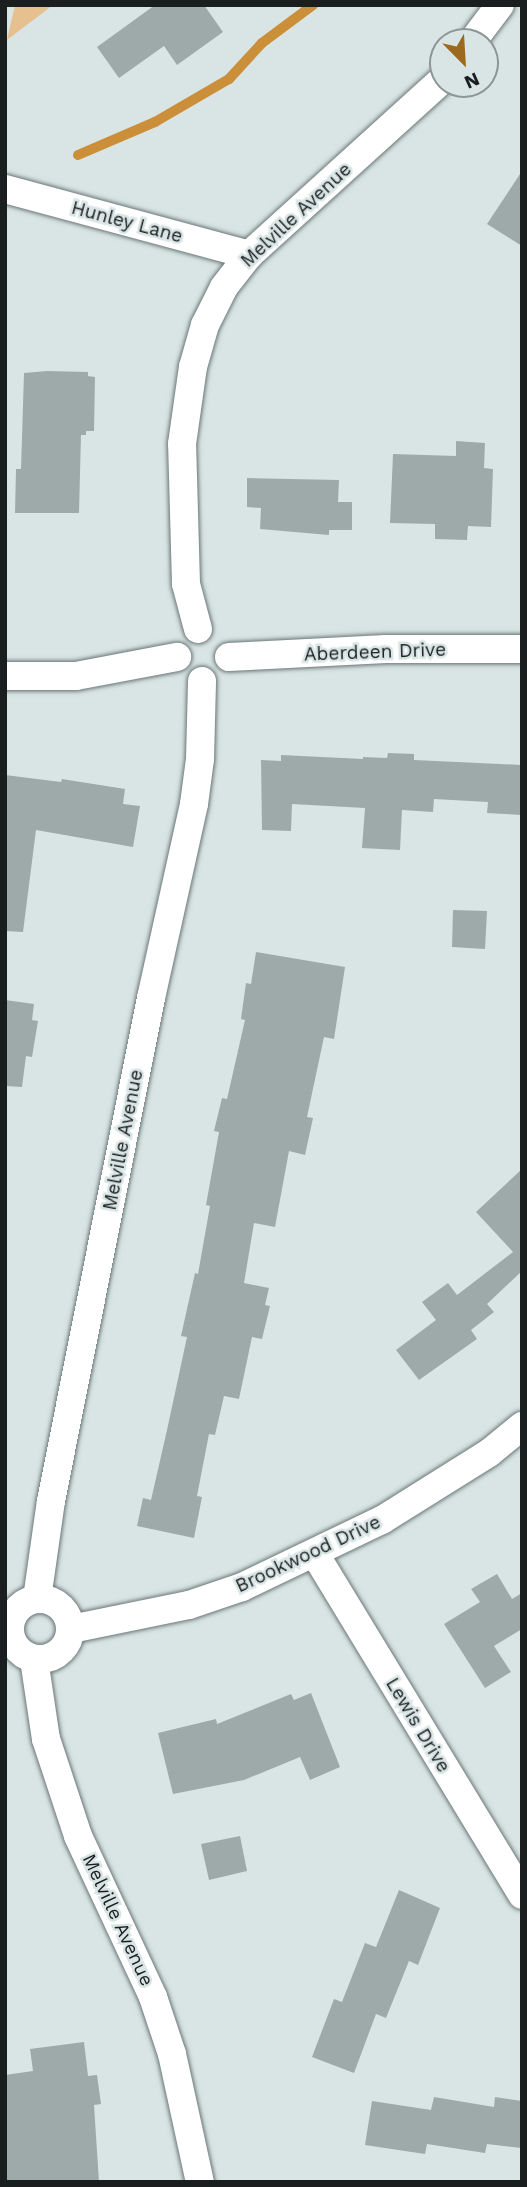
<!DOCTYPE html>
<html>
<head>
<meta charset="utf-8">
<style>
  body { margin:0 }
  #map { position:relative; width:527px; height:2187px; overflow:hidden; background:#d9e5e5; font-family:"Work Sans",sans-serif }
  div>[style] { position:absolute }
  [style*='--x'] { left:calc(var(--x)*1px); top:calc(var(--y)*1px); width:calc(var(--w)*1px); rotate:calc(var(--a)*1deg) }
  .green>* { inset:0; background:#e7c090 }
  .stream>* { height:10px; margin:-5px; padding:0 5px; transform-origin:5px; border-radius:5px; background:#cb8f3a }
  .building>* { inset:0; background:#9eaaa9 }
  .roads { filter:drop-shadow(0 0 2px #6b7776) drop-shadow(0 0 2px #6b7776) }
  .street>* { height:28px; margin:-14px; padding:0 14px; transform-origin:14px; border-radius:14px; background:#fff }
  .street>.ring { margin:-14px; padding:0; box-sizing:content-box; background:none; border:28px solid #fff; border-radius:50% }
  span { translate:-50% -50%; white-space:nowrap; text-align:center; line-height:1.15; -webkit-text-stroke:5px #d9e5e5; paint-order:stroke }
  .street-label { font-size:19px; color:#1a1e1e }
  .frame { position:absolute; inset:0; border:7px solid #1a1e1e; pointer-events:none }
  .north { position:absolute; left:429px; top:28px; width:70px; height:70px; box-sizing:border-box; background:#d9e5e5; border:2px solid #8d9595; border-radius:50%; rotate:156deg; font-size:19px; font-weight:700; line-height:28px; text-align:center; color:#1a1e1e }
  .north::after { content:''; display:block; margin:auto; width:24px; height:32px; background:#9c6a1e; clip-path:polygon(50% 0,100% 100%,50% 72%,0 100%) }
</style>
</head>
<body>
<div id="map">
  <div class="green">
    <i style="clip-path:polygon(15px 5px,53px 5px,7px 40px)"></i>
  </div>
  <div class="stream">
    <i style="--x:78;--y:155;--w:84;--a:-23.2"></i>
    <i style="--x:155;--y:122;--w:86;--a:-30.2"></i>
    <i style="--x:229;--y:79;--w:49;--a:-47.5"></i>
    <i style="--x:262;--y:43;--w:64;--a:-36.7"></i>
  </div>
  <div class="building">
    <i style="clip-path:polygon(155px 5px,204px 5px,223px 32px,177px 65px,164px 46px,119px 78px,97px 47px)"></i>
    <i style="clip-path:polygon(522px 171px,522px 246px,487px 224px)"></i>
    <i style="clip-path:polygon(47px 371px,88px 372px,88px 376px,95px 377px,94px 431px,86px 431px,86px 435px,81px 435px,79px 513px,15px 513px,16px 469px,21px 469px,24px 373px)"></i>
    <i style="clip-path:polygon(456px 441px,485px 443px,484px 468px,493px 469px,491px 527px,468px 526px,467px 540px,435px 539px,435px 524px,390px 523px,393px 454px,456px 456px)"></i>
    <i style="clip-path:polygon(247px 478px,339px 480px,338px 502px,352px 502px,352px 530px,329px 530px,329px 535px,260px 529px,261px 508px,247px 507px)"></i>
    <i style="clip-path:polygon(388px 753px,414px 754px,414px 760px,522px 765px,522px 815px,487px 813px,488px 802px,434px 799px,433px 812px,402px 810px,400px 850px,362px 848px,365px 808px,292px 804px,291px 831px,262px 830px,261px 760px,281px 761px,281px 755px,363px 759px,363px 757px,387px 758px)"></i>
    <i style="clip-path:polygon(5px 775px,61px 782px,62px 779px,125px 789px,123px 804px,140px 806px,133px 847px,36px 830px,23px 932px,5px 931px)"></i>
    <i style="clip-path:polygon(453px 910px,487px 911px,485px 949px,452px 947px)"></i>
    <i style="clip-path:polygon(256px 952px,345px 967px,334px 1039px,324px 1037px,307px 1117px,313px 1118px,305px 1155px,289px 1151px,275px 1227px,254px 1223px,244px 1283px,269px 1288px,265px 1305px,270px 1306px,262px 1339px,252px 1337px,239px 1399px,224px 1396px,215px 1435px,209px 1434px,197px 1496px,202px 1497px,194px 1538px,137px 1526px,143px 1498px,151px 1500px,167px 1430px,187px 1337px,181px 1336px,195px 1273px,198px 1274px,210px 1206px,206px 1205px,219px 1132px,214px 1131px,222px 1098px,227px 1099px,245px 1020px,241px 1019px,246px 983px,251px 984px)"></i>
    <i style="clip-path:polygon(5px 1000px,34px 1004px,32px 1020px,38px 1021px,32px 1057px,26px 1056px,22px 1087px,5px 1086px)"></i>
    <i style="clip-path:polygon(522px 1169px,522px 1271px,487px 1304px,494px 1312px,471px 1330px,477px 1339px,419px 1380px,396px 1350px,436px 1320px,422px 1302px,448px 1283px,457px 1295px,513px 1252px,476px 1212px)"></i>
    <i style="clip-path:polygon(497px 1574px,512px 1599px,522px 1593px,522px 1629px,494px 1646px,511px 1672px,485px 1688px,444px 1624px,480px 1602px,471px 1589px)"></i>
    <i style="clip-path:polygon(311px 1693px,340px 1767px,310px 1780px,300px 1757px,244px 1780px,173px 1794px,158px 1733px,216px 1719px,217px 1724px,291px 1694px,294px 1700px)"></i>
    <i style="clip-path:polygon(240px 1836px,247px 1871px,209px 1880px,201px 1844px)"></i>
    <i style="clip-path:polygon(399px 1890px,440px 1908px,418px 1965px,409px 1961px,386px 2018px,376px 2014px,354px 2073px,312px 2057px,334px 1999px,342px 2002px,365px 1943px,376px 1947px)"></i>
    <i style="clip-path:polygon(84px 2042px,88px 2076px,97px 2075px,101px 2104px,94px 2105px,99px 2182px,5px 2182px,5px 2075px,33px 2071px,30px 2049px)"></i>
    <i style="clip-path:polygon(434px 2097px,494px 2107px,495px 2097px,522px 2101px,522px 2148px,487px 2144px,485px 2153px,427px 2144px,425px 2154px,365px 2145px,372px 2101px,431px 2110px)"></i>
  </div>
  <div class="roads">
    <div class="street">
      <i style="--x:472;--y:42;--w:46;--a:-52.9"></i>
      <i style="--x:5;--y:189;--w:253;--a:15.1"></i>
      <i style="--x:198;--y:629;--w:47;--a:-104.9"></i>
      <i style="--x:186;--y:584;--w:140;--a:-91.6"></i>
      <i style="--x:182;--y:444;--w:78;--a:-81.9"></i>
      <i style="--x:193;--y:367;--w:44;--a:-74.1"></i>
      <i style="--x:205;--y:325;--w:42;--a:-63.4"></i>
      <i style="--x:224;--y:287;--w:41;--a:-52"></i>
      <i style="--x:249;--y:255;--w:262;--a:-42.2"></i>
      <i style="--x:229;--y:657;--w:157;--a:-2.9"></i>
      <i style="--x:386;--y:649;--w:136;--a:0"></i>
      <i style="--x:5;--y:676;--w:71;--a:0"></i>
      <i style="--x:76;--y:676;--w:103;--a:-10.7"></i>
      <i style="--x:315;--y:1554;--w:399;--a:58.7"></i>
      <i class="ring" style="left:10px;top:1599px;width:32px;height:32px"></i>
      <i style="--x:37;--y:1599;--w:99;--a:-81.9"></i>
      <i style="--x:51;--y:1501;--w:513;--a:-78.76"></i>
      <i style="--x:151;--y:998;--w:199;--a:-77.5"></i>
      <i style="--x:194;--y:804;--w:45;--a:-82.4"></i>
      <i style="--x:200;--y:759;--w:78;--a:-88.5"></i>
      <i style="--x:71;--y:1629;--w:120;--a:-11.5"></i>
      <i style="--x:189;--y:1605;--w:56;--a:-18.8"></i>
      <i style="--x:242;--y:1587;--w:155;--a:-25.6"></i>
      <i style="--x:382;--y:1520;--w:126;--a:-32.1"></i>
      <i style="--x:489;--y:1453;--w:43;--a:-39.3"></i>
      <i style="--x:34;--y:1659;--w:81;--a:81.5"></i>
      <i style="--x:46;--y:1739;--w:102;--a:71.7"></i>
      <i style="--x:78;--y:1836;--w:178;--a:65"></i>
      <i style="--x:153;--y:1997;--w:60;--a:71.6"></i>
      <i style="--x:172;--y:2054;--w:131;--a:77.7"></i>
    </div>
  </div>
  <div class="street-label">
    <span style="left:296px;top:215px;rotate:-43deg">Melville Avenue</span>
    <span style="left:127px;top:222px;rotate:15deg">Hunley Lane</span>
    <span style="left:375px;top:652px;rotate:-2deg">Aberdeen Drive</span>
    <span style="left:123px;top:1140px;rotate:-79deg">Melville Avenue</span>
    <span style="left:308px;top:1554px;rotate:-25deg">Brookwood Drive</span>
    <span style="left:418px;top:1725px;rotate:59deg">Lewis Drive</span>
    <span style="left:118px;top:1920px;rotate:65deg">Melville Avenue</span>
  </div>
  <div class="frame"></div>
  <div class="north">N</div>
</div>
</body>
</html>
